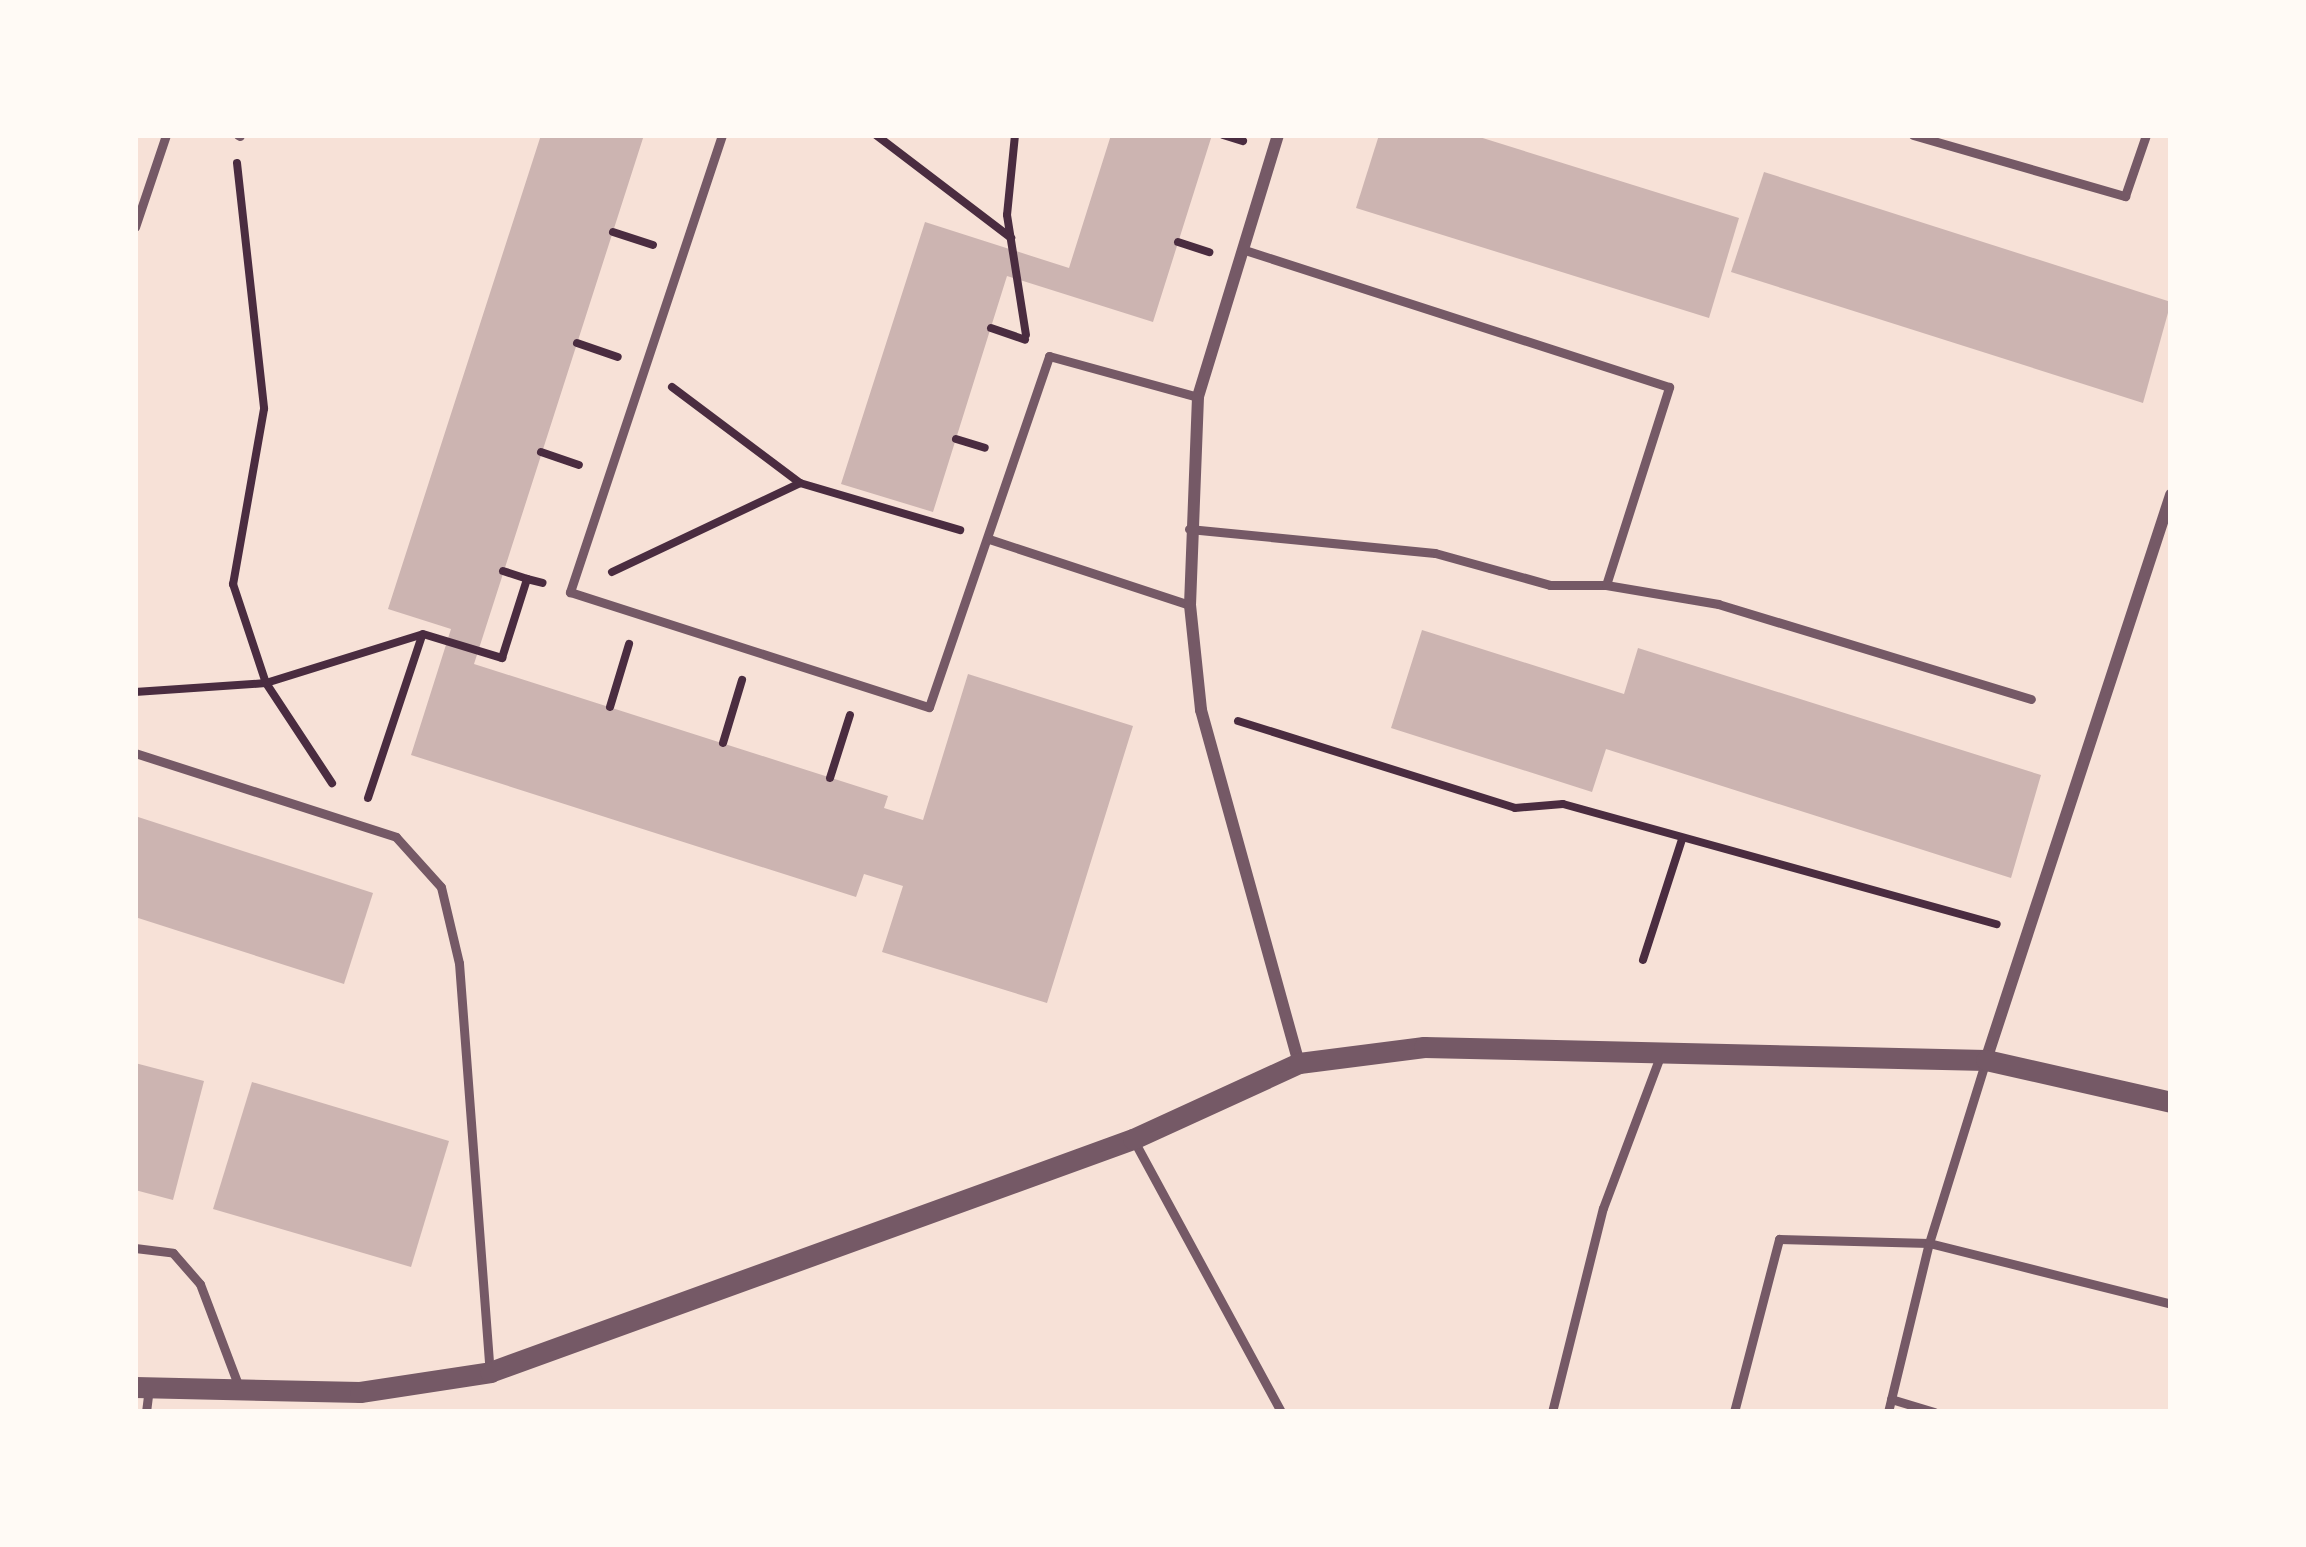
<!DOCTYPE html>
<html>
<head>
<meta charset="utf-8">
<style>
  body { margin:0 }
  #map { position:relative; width:2306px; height:1547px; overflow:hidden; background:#f7e1d7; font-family:Roboto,sans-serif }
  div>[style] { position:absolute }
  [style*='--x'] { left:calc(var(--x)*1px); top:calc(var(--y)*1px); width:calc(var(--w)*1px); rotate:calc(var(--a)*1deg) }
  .building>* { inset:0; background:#ccb4b1 }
  .path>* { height:8px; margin:-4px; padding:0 4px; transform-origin:4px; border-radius:4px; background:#4a2c40 }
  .service>* { height:9px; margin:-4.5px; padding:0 4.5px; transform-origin:4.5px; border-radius:4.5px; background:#755966 }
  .minor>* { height:12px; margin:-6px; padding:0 6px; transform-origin:6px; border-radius:6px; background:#755966 }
  .tertiary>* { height:21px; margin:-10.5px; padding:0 10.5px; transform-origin:10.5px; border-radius:10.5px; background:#755966 }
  span { translate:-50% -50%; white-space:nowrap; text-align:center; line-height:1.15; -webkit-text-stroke:9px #fffaf5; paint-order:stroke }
  .frame { position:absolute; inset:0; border:138px solid #fffaf5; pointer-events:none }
</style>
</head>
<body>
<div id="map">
  <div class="building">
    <i style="clip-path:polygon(541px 135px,644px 135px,474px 664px,888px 796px,884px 808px,923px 820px,968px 674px,1133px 726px,1047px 1003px,882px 952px,903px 886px,864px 874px,856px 897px,411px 755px,451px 629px,388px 609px)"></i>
    <i style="clip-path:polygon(1111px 135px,1212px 135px,1153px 322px,1007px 276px,933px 512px,841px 484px,925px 222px,1069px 268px)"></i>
    <i style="clip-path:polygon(1379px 135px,1473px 135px,1739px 218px,1709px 318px,1356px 208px)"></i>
    <i style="clip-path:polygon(1764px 172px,2171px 302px,2143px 403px,1731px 272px)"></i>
    <i style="clip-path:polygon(1422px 630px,1624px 694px,1638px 648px,2041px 775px,2011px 878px,1606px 749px,1592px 792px,1391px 728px)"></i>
    <i style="clip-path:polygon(135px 816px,373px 893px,344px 984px,135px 917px)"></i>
    <i style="clip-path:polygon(135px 1063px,204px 1081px,173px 1200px,135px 1190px)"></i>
    <i style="clip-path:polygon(252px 1082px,449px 1141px,411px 1267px,213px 1209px)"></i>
  </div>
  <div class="path">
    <i style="--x:876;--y:135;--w:170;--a:37.3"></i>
    <i style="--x:1015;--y:135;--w:80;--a:95.7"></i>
    <i style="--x:1007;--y:215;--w:121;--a:81"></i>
    <i style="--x:1223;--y:135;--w:21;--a:17"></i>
    <i style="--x:237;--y:163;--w:247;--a:83.7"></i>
    <i style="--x:264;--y:409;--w:178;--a:100"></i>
    <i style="--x:233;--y:584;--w:104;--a:71.6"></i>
    <i style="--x:266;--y:683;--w:120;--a:56.6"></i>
    <i style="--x:613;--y:232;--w:42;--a:18"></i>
    <i style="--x:1178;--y:242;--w:33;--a:18"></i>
    <i style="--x:991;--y:328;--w:36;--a:19"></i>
    <i style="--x:577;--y:343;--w:43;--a:18.9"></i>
    <i style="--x:672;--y:387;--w:160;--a:36.9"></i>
    <i style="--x:956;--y:439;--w:30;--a:17"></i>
    <i style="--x:541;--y:452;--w:40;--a:18.9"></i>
    <i style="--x:503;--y:571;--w:25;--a:18"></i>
    <i style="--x:612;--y:572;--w:208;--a:-25.3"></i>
    <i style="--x:800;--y:483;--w:167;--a:16.4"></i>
    <i style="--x:135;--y:692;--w:131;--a:-3.9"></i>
    <i style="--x:266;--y:683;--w:164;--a:-17.3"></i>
    <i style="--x:423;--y:634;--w:83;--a:16.9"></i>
    <i style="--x:502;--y:658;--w:83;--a:-72.4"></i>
    <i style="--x:527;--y:579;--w:16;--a:14"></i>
    <i style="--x:610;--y:707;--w:66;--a:-73.2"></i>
    <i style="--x:1238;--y:721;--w:290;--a:17.4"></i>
    <i style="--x:1515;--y:808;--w:48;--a:-4.8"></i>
    <i style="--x:1563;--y:804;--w:450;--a:15.5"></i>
    <i style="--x:723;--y:743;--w:66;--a:-73.2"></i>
    <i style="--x:830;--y:778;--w:66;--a:-72.4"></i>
    <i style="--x:368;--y:798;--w:171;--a:-71.6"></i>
    <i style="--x:1643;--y:960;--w:127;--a:-72.1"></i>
  </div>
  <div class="service">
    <i style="--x:238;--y:135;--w:2;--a:27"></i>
    <i style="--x:722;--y:135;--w:482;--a:108.4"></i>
    <i style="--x:570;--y:592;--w:377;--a:17.8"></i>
    <i style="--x:929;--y:707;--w:371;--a:-71.1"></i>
    <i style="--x:1049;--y:356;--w:155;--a:15.4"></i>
    <i style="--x:1913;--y:135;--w:221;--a:16.1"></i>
    <i style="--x:2125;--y:196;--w:65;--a:-71"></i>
    <i style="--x:135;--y:227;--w:97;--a:-71.4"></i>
    <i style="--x:1189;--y:529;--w:247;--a:5.6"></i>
    <i style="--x:1435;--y:553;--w:119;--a:15.5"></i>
    <i style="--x:1550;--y:585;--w:56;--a:0"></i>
    <i style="--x:1606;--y:585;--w:208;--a:-72.3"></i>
    <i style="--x:1669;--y:387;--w:449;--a:-162.1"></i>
    <i style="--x:989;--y:539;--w:212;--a:18.2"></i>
    <i style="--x:1606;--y:585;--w:114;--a:9.6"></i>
    <i style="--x:1718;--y:604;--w:327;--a:16.9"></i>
    <i style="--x:135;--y:753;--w:274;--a:17.8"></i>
    <i style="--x:396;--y:837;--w:67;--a:48"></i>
    <i style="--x:441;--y:887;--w:78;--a:76.7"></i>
    <i style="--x:459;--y:963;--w:410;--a:85.7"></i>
    <i style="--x:1133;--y:1139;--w:311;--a:61.5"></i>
    <i style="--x:135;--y:1248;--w:38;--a:7"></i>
    <i style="--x:173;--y:1253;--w:41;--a:48.9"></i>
    <i style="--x:200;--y:1284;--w:113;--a:69.3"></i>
    <i style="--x:1891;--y:1399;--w:45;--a:16.8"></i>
    <i style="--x:146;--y:1412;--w:23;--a:-83"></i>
    <i style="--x:1552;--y:1412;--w:210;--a:-76"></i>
    <i style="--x:1603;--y:1208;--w:162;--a:-69.4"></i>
    <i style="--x:1734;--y:1412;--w:179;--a:-75.4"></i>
    <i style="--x:1779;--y:1239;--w:150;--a:1.5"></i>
    <i style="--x:1929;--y:1243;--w:192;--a:-72.7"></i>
    <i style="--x:1888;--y:1412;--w:174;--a:-76.4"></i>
    <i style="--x:1929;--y:1243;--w:250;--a:14.1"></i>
  </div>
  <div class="minor">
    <i style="--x:1278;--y:135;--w:274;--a:107"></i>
    <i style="--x:1198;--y:397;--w:208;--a:92.2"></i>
    <i style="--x:1190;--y:605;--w:106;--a:84"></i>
    <i style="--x:1201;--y:710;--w:366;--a:74.5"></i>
    <i style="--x:1986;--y:1060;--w:595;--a:-71.87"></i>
  </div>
  <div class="tertiary">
    <i style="--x:135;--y:1387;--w:225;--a:1.3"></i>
    <i style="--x:360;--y:1392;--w:132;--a:-8.7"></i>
    <i style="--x:490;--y:1372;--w:684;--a:-19.92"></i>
    <i style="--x:1133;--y:1139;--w:183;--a:-24.6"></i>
    <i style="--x:1299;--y:1063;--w:126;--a:-7.3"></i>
    <i style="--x:1424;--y:1047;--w:562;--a:1.33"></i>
    <i style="--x:1986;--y:1060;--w:190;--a:12.8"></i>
  </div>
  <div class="frame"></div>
</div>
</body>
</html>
